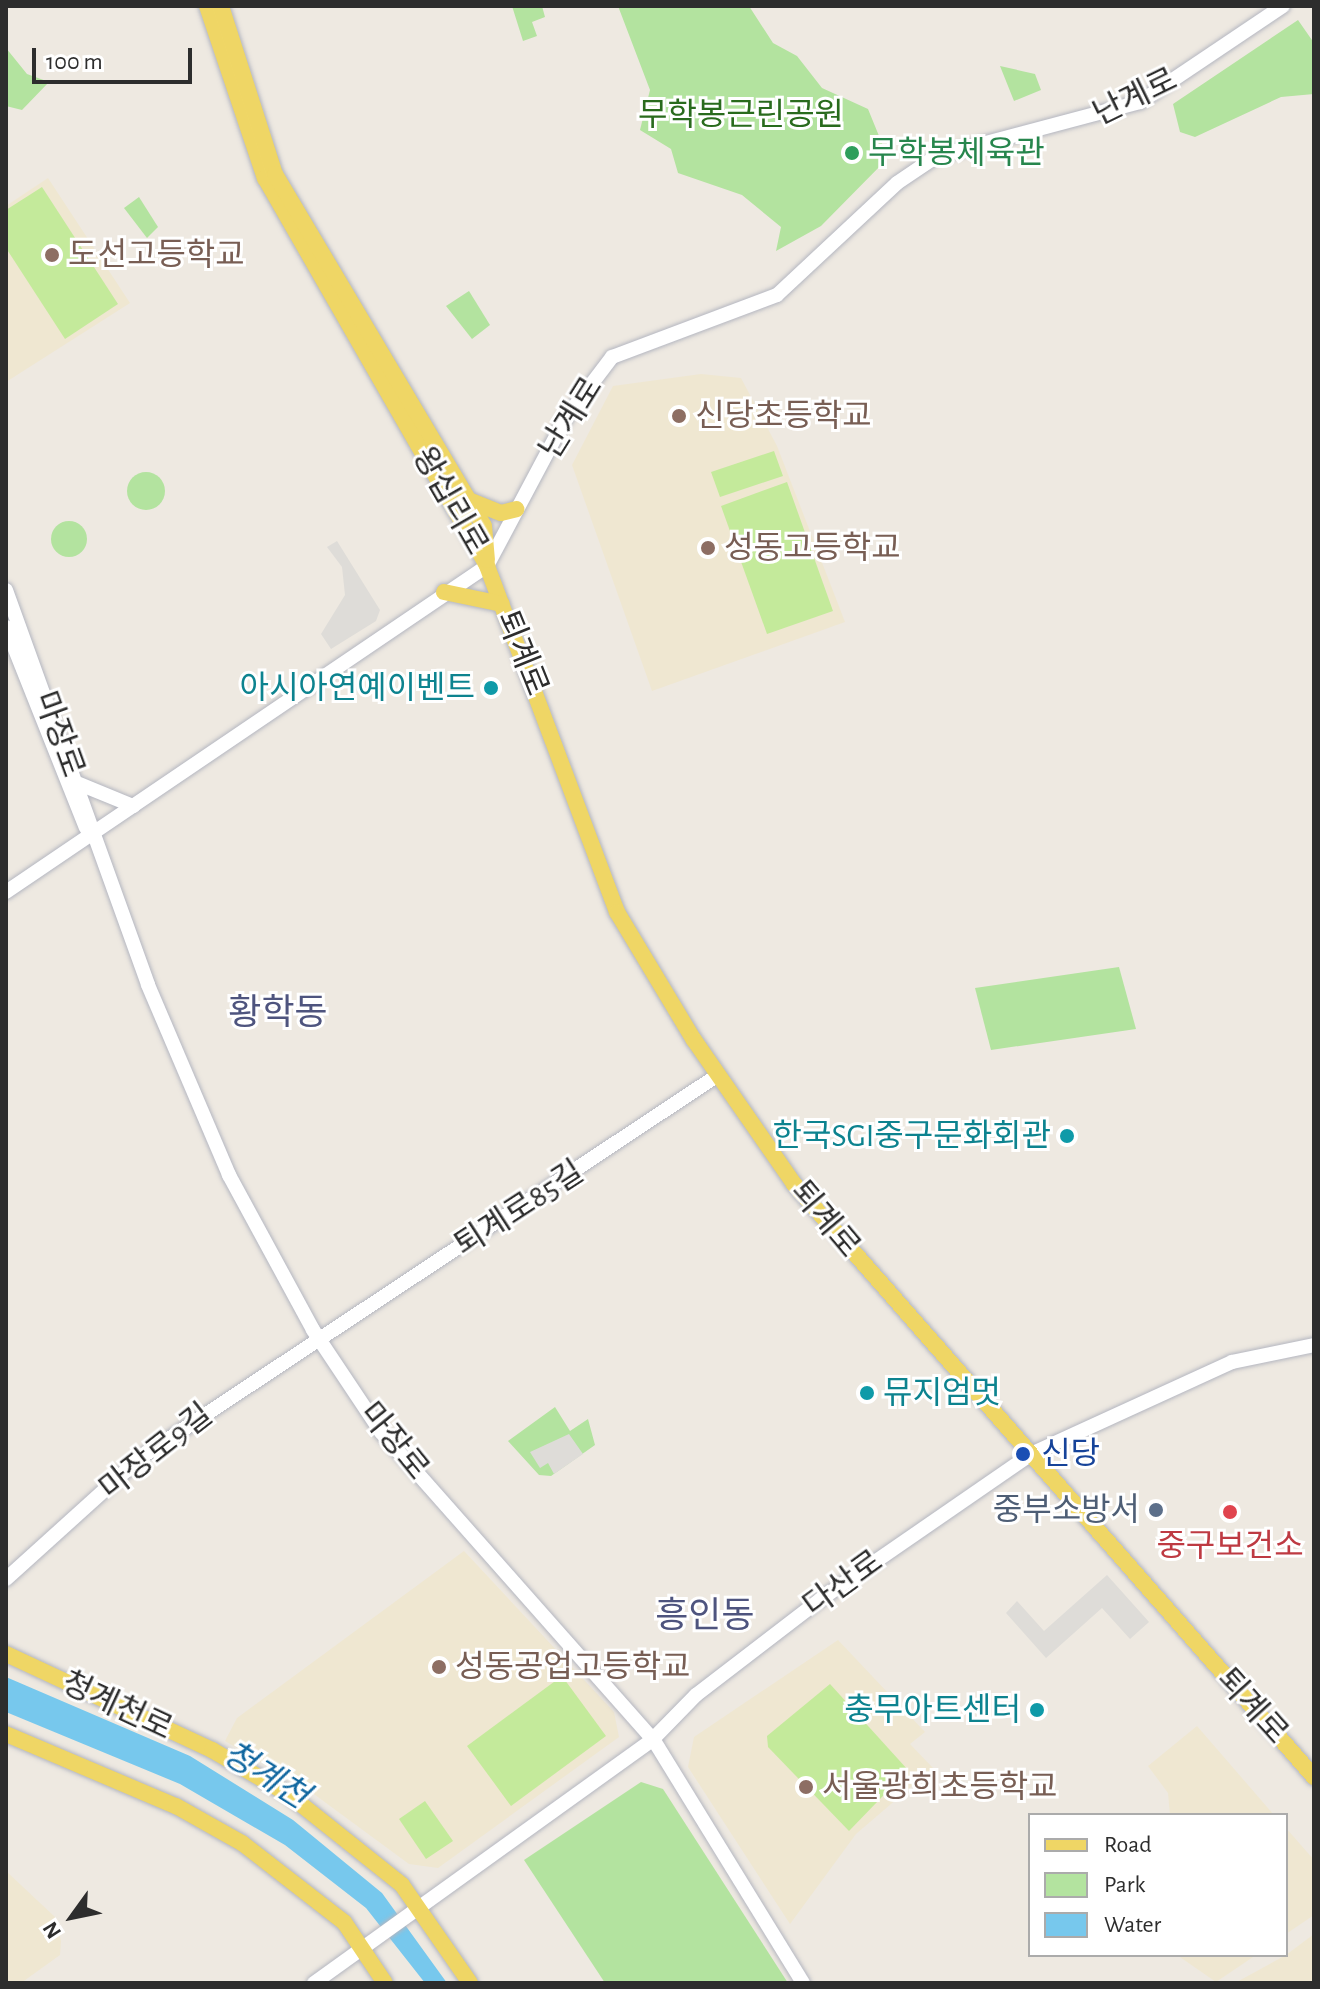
<!DOCTYPE html>
<html>
<head>
<meta charset="utf-8">
<style>
  body { margin:0 }
  #map { position:relative; width:1320px; height:1989px; overflow:hidden; background:#eee9e1; font-family:"Alegreya Sans","Noto Sans KR",sans-serif }
  div>[style] { position:absolute }
  [style*='--x'] { left:calc(var(--x)*1px); top:calc(var(--y)*1px); width:calc(var(--w)*1px); rotate:calc(var(--a)*1deg) }
  .education>* { inset:0; background:#efe7d1 }
  .green>* { inset:0; background:#b3e39f }
  .round { border-radius:50% }
  .pitch>* { inset:0; background:#c4ea9b }
  .plaza>* { inset:0; background:#dedcd8 }
  .water>* { inset:0; background:#77c8ed }
  .roads { filter:drop-shadow(0 0 2px #b4b6c0) drop-shadow(0 0 2px #b4b6c0) }
  .tertiary>* { height:14px; margin:-7px; padding:0 7px; transform-origin:7px; border-radius:7px; background:#fff }
  .secondary>* { height:14px; margin:-7px; padding:0 7px; transform-origin:7px; border-radius:7px; background:#fff }
  .primary>* { height:16px; margin:-8px; padding:0 8px; transform-origin:8px; border-radius:8px; background:#efd665 }
  .dots>* { width:22px; height:22px; translate:-50% -50%; box-sizing:border-box; border:4px solid #fff; border-radius:50% }
  span { translate:-50% -50%; white-space:nowrap; text-align:center; line-height:1.15; -webkit-text-stroke:6px #fff; paint-order:stroke }
  .street-label { font-size:32px; color:#2d2d2d }
  .park-label { font-size:32px; color:#296b1d }
  .leisure-label { font-size:32px; color:#27864d }
  .left { translate:0 -50%; text-align:left }
  .education-label { font-size:32px; color:#785e54 }
  .culture-label { font-size:32px; color:#0d838f }
  .right { translate:-100% -50%; text-align:right }
  .transit-label { font-size:32px; color:#164399 }
  .service-label { font-size:32px; color:#4e5e75 }
  .health-label { font-size:32px; color:#be3a42 }
  .water-label { font-size:34px; color:#10669f; font-style:italic }
  .quarter-label { font-size:36px; color:#4e547e }
  .frame { position:absolute; inset:0; border:8px solid #2d2d2d; pointer-events:none }
  .legend { position:absolute; left:1028px; top:1813px; width:260px; height:144px; box-sizing:border-box; background:#fff; border:2px solid #ababab; margin:0; padding:10px 14px; list-style:none; font-size:24px; color:#2d2d2d }
  .legend li { display:flex; align-items:center; gap:16px; height:40px }
  .legend b { width:40px; border:2px solid #ababab }
  .north { position:absolute; left:32px; top:1877px; width:80px; height:80px; -webkit-text-stroke:6px #fff; paint-order:stroke; rotate:237deg; font-size:22px; font-weight:700; line-height:32px; text-align:center; color:#2d2d2d }
  .north::after { content:''; display:block; margin:auto; width:28px; height:36px; background:#2d2d2d; clip-path:polygon(50% 0,100% 100%,50% 72%,0 100%) }
  .scale { position:absolute; left:32px; top:48px; width:160px; height:36px; box-sizing:border-box; border:4px solid #2d2d2d; border-top:0; padding-left:10px; font-size:24px; line-height:28px; white-space:nowrap; color:#2d2d2d; -webkit-text-stroke:6px #fff; paint-order:stroke }
</style>
</head>
<body>
<div id="map">
  <div class="education">
    <i style="clip-path:polygon(48px 178px,130px 303px,6px 382px,6px 206px)"></i>
    <i style="clip-path:polygon(701px 374px,741px 378px,777px 446px,845px 622px,652px 691px,572px 465px,613px 386px)"></i>
    <i style="clip-path:polygon(464px 1551px,614px 1712px,619px 1737px,438px 1868px,409px 1864px,307px 1789px,225px 1741px,237px 1718px)"></i>
    <i style="clip-path:polygon(838px 1640px,925px 1732px,910px 1744px,933px 1768px,856px 1834px,790px 1924px,688px 1767px,694px 1737px)"></i>
    <i style="clip-path:polygon(1197px 1726px,1274px 1815px,1170px 1815px,1168px 1793px,1148px 1766px)"></i>
    <i style="clip-path:polygon(1286px 1828px,1314px 1860px,1314px 1915px,1286px 1934px)"></i>
    <i style="clip-path:polygon(6px 1871px,55px 1917px,61px 1941px,60px 1955px,21px 1983px,6px 1983px)"></i>
    <i style="clip-path:polygon(1314px 1934px,1314px 1983px,1235px 1983px,1286px 1955px)"></i>
    <i style="clip-path:polygon(1177px 1955px,1256px 1955px,1216px 1982px)"></i>
  </div>
  <div class="green">
    <i style="clip-path:polygon(512px 6px,542px 6px,545px 17px,532px 22px,537px 36px,523px 41px)"></i>
    <i style="clip-path:polygon(618px 6px,749px 6px,773px 43px,797px 56px,822px 88px,868px 109px,888px 158px,821px 226px,776px 251px,781px 227px,742px 195px,678px 173px,671px 149px,640px 130px,650px 90px)"></i>
    <i style="clip-path:polygon(1298px 20px,1314px 43px,1314px 94px,1281px 97px,1195px 137px,1180px 132px,1173px 104px)"></i>
    <i style="clip-path:polygon(6px 48px,27px 74px,49px 82px,22px 110px,6px 106px)"></i>
    <i style="clip-path:polygon(1000px 66px,1035px 74px,1041px 90px,1014px 101px)"></i>
    <i style="clip-path:polygon(139px 197px,158px 227px,147px 238px,124px 208px)"></i>
    <i style="clip-path:polygon(469px 291px,490px 325px,472px 339px,446px 306px)"></i>
    <i class="round" style="left:127px;top:472px;width:38px;height:38px"></i>
    <i class="round" style="left:51px;top:521px;width:36px;height:36px"></i>
    <i style="clip-path:polygon(1119px 967px,1136px 1029px,991px 1050px,975px 988px)"></i>
    <i style="clip-path:polygon(555px 1407px,570px 1431px,588px 1419px,595px 1445px,551px 1476px,539px 1475px,508px 1441px)"></i>
    <i style="clip-path:polygon(641px 1782px,663px 1789px,788px 1983px,605px 1983px,524px 1860px)"></i>
  </div>
  <div class="pitch">
    <i style="clip-path:polygon(42px 187px,118px 304px,65px 339px,6px 248px,6px 210px)"></i>
    <i style="clip-path:polygon(774px 451px,783px 476px,720px 497px,711px 472px)"></i>
    <i style="clip-path:polygon(787px 482px,833px 611px,767px 634px,721px 506px)"></i>
    <i style="clip-path:polygon(562px 1676px,606px 1736px,511px 1806px,467px 1746px)"></i>
    <i style="clip-path:polygon(830px 1684px,908px 1770px,849px 1831px,768px 1747px,767px 1736px)"></i>
    <i style="clip-path:polygon(425px 1801px,453px 1841px,426px 1859px,399px 1819px)"></i>
  </div>
  <div class="plaza">
    <i style="clip-path:polygon(337px 541px,380px 610px,376px 621px,331px 649px,321px 634px,345px 595px,342px 567px,327px 547px)"></i>
    <i style="clip-path:polygon(569px 1434px,583px 1454px,554px 1474px,548px 1463px,540px 1468px,530px 1452px)"></i>
    <i style="clip-path:polygon(1107px 1575px,1149px 1622px,1130px 1639px,1102px 1608px,1046px 1658px,1006px 1613px,1017px 1601px,1044px 1631px)"></i>
  </div>
  <div class="water">
    <i style="clip-path:polygon(6px 1677px,190px 1756px,293px 1820px,382px 1893px,447px 1983px,425px 1983px,366px 1908px,285px 1845px,180px 1784px,6px 1712px)"></i>
  </div>
  <div class="roads">
    <div class="tertiary">
      <i style="--x:6;--y:1579;--w:181;--a:-42.1"></i>
      <i style="--x:140;--y:1458;--w:693;--a:-33.53"></i>
      <i style="--x:653;--y:1739;--w:286;--a:58.4"></i>
    </div>
    <div class="secondary">
      <i style="--x:6;--y:590;--w:420;--a:70.2"></i>
      <i style="--x:148;--y:985;--w:207;--a:66.9"></i>
      <i style="--x:229;--y:1175;--w:176;--a:61.5"></i>
      <i style="--x:313;--y:1330;--w:123;--a:56.3"></i>
      <i style="--x:381;--y:1432;--w:410;--a:48.5"></i>
      <i style="--x:6;--y:627;--w:216;--a:68.3"></i>
      <i style="--x:77;--y:783;--w:61;--a:22.3"></i>
      <i style="--x:6;--y:892;--w:581;--a:-34.13"></i>
      <i style="--x:487;--y:566;--w:166;--a:-62"></i>
      <i style="--x:565;--y:419;--w:78;--a:-52.8"></i>
      <i style="--x:612;--y:357;--w:176;--a:-20.6"></i>
      <i style="--x:777;--y:295;--w:164;--a:-43"></i>
      <i style="--x:897;--y:183;--w:48;--a:-34"></i>
      <i style="--x:937;--y:156;--w:210;--a:-14.9"></i>
      <i style="--x:1140;--y:102;--w:172;--a:-33.9"></i>
      <i style="--x:314;--y:1983;--w:418;--a:-35.7"></i>
      <i style="--x:653;--y:1739;--w:62;--a:-45.7"></i>
      <i style="--x:696;--y:1695;--w:158;--a:-37.5"></i>
      <i style="--x:821;--y:1599;--w:255;--a:-34.6"></i>
      <i style="--x:1031;--y:1454;--w:221;--a:-24.6"></i>
      <i style="--x:1232;--y:1362;--w:84;--a:-11.7"></i>
    </div>
    <div class="primary">
      <i style="--x:207;--y:6;--w:182;--a:71.4"></i>
      <i style="--x:265;--y:178;--w:447;--a:60.2"></i>
      <i style="--x:487;--y:566;--w:370;--a:69.4"></i>
      <i style="--x:617;--y:912;--w:149;--a:59"></i>
      <i style="--x:694;--y:1040;--w:175;--a:55.2"></i>
      <i style="--x:794;--y:1184;--w:789;--a:48.75"></i>
      <i style="--x:221;--y:6;--w:176;--a:72.2"></i>
      <i style="--x:275;--y:174;--w:409;--a:59.3"></i>
      <i style="--x:484;--y:526;--w:34;--a:85"></i>
      <i style="--x:471;--y:501;--w:32;--a:22"></i>
      <i style="--x:501;--y:513;--w:16;--a:-14"></i>
      <i style="--x:444;--y:592;--w:59;--a:11.7"></i>
      <i style="--x:6;--y:1654;--w:227;--a:25"></i>
      <i style="--x:212;--y:1750;--w:88;--a:30.1"></i>
      <i style="--x:288;--y:1794;--w:146;--a:38.6"></i>
      <i style="--x:402;--y:1885;--w:119;--a:55.2"></i>
      <i style="--x:6;--y:1734;--w:185;--a:23"></i>
      <i style="--x:176;--y:1806;--w:76;--a:29.3"></i>
      <i style="--x:242;--y:1843;--w:129;--a:37.8"></i>
      <i style="--x:344;--y:1922;--w:73;--a:56.1"></i>
    </div>
  </div>
  <div class="dots">
    <i style="left:852px;top:153px;background:#2e9e5b"></i>
    <i style="left:52px;top:255px;background:#8d6e63"></i>
    <i style="left:679px;top:416px;background:#8d6e63"></i>
    <i style="left:708px;top:548px;background:#8d6e63"></i>
    <i style="left:491px;top:688px;background:#0f9aa8"></i>
    <i style="left:1067px;top:1136px;background:#0f9aa8"></i>
    <i style="left:867px;top:1393px;background:#0f9aa8"></i>
    <i style="left:1023px;top:1454px;background:#1a4fb4"></i>
    <i style="left:1156px;top:1510px;background:#5c6f8a"></i>
    <i style="left:1230px;top:1512px;background:#e0444e"></i>
    <i style="left:439px;top:1667px;background:#8d6e63"></i>
    <i style="left:1037px;top:1710px;background:#0f9aa8"></i>
    <i style="left:806px;top:1787px;background:#8d6e63"></i>
  </div>
  <div class="street-label">
    <span style="left:1135px;top:97px;rotate:-26deg">난계로</span>
    <span style="left:571px;top:418px;rotate:-58deg">난계로</span>
    <span style="left:450px;top:501px;rotate:60deg">왕십리로</span>
    <span style="left:522px;top:653px;rotate:68deg">퇴계로</span>
    <span style="left:59px;top:734px;rotate:70deg">마장로</span>
    <span style="left:519px;top:1209px;rotate:-33deg">퇴계로85길</span>
    <span style="left:825px;top:1219px;rotate:50deg">퇴계로</span>
    <span style="left:394px;top:1441px;rotate:51deg">마장로</span>
    <span style="left:156px;top:1452px;rotate:-38deg">마장로9길</span>
    <span style="left:843px;top:1584px;rotate:-36deg">다산로</span>
    <span style="left:117px;top:1706px;rotate:25deg">청계천로</span>
    <span style="left:1252px;top:1706px;rotate:48deg">퇴계로</span>
  </div>
  <div class="park-label">
    <span style="left:741px;top:115px">무학봉근린공원</span>
  </div>
  <div class="leisure-label">
    <span class="left" style="left:868px;top:153px">무학봉체육관</span>
  </div>
  <div class="education-label">
    <span class="left" style="left:68px;top:255px">도선고등학교</span>
    <span class="left" style="left:695px;top:416px">신당초등학교</span>
    <span class="left" style="left:724px;top:548px">성동고등학교</span>
    <span class="left" style="left:455px;top:1667px">성동공업고등학교</span>
    <span class="left" style="left:822px;top:1787px">서울광희초등학교</span>
  </div>
  <div class="culture-label">
    <span class="right" style="left:475px;top:688px">아시아연예이벤트</span>
    <span class="right" style="left:1051px;top:1136px">한국SGI중구문화회관</span>
    <span class="left" style="left:883px;top:1393px">뮤지엄멋</span>
    <span class="right" style="left:1021px;top:1710px">충무아트센터</span>
  </div>
  <div class="transit-label">
    <span class="left" style="left:1041px;top:1454px">신당</span>
  </div>
  <div class="service-label">
    <span class="right" style="left:1140px;top:1510px">중부소방서</span>
  </div>
  <div class="health-label">
    <span style="left:1230px;top:1546px">중구보건소</span>
  </div>
  <div class="water-label">
    <span style="left:265px;top:1776px;rotate:32deg">청계천</span>
  </div>
  <div class="quarter-label">
    <span style="left:278px;top:1014px">황학동</span>
    <span style="left:705px;top:1617px">흥인동</span>
  </div>
  <div class="frame"></div>
  <ul class="legend">
  <li><b style="height:10px;background:#efd665"></b>Road</li>
  <li><b style="height:22px;background:#b3e39f"></b>Park</li>
  <li><b style="height:22px;background:#77c8ed"></b>Water</li>
  </ul>
  <div class="north">N</div>
  <div class="scale">100 m</div>
</div>
</body>
</html>
